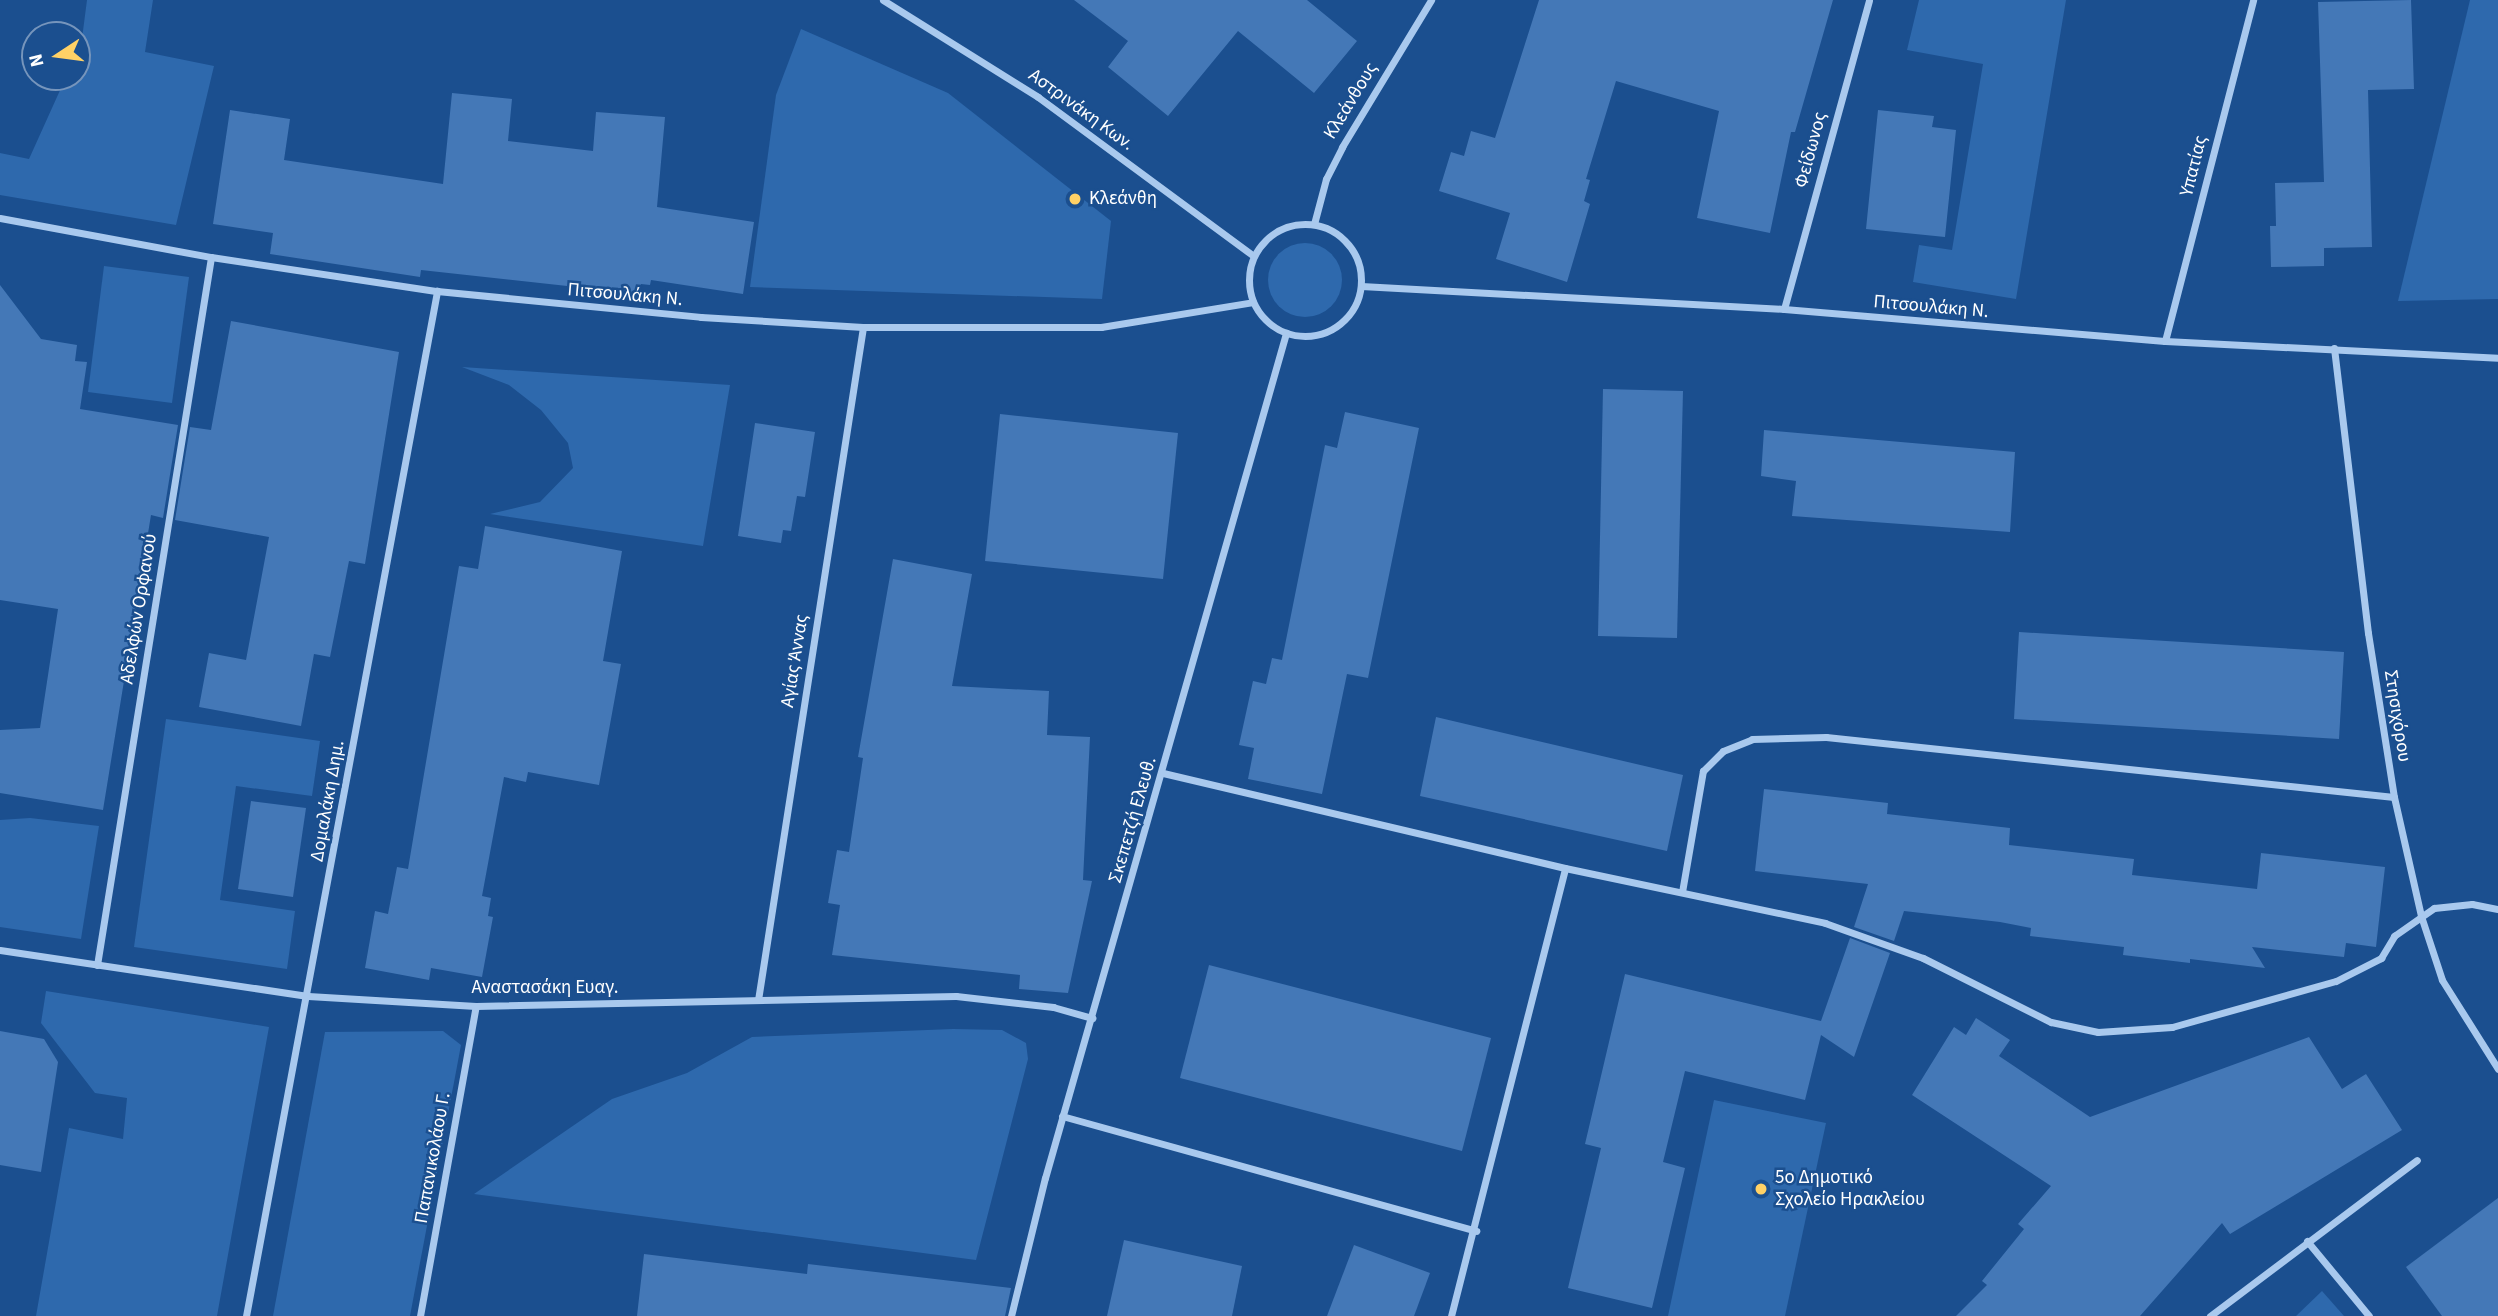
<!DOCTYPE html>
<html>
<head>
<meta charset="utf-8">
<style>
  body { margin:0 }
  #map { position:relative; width:2498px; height:1316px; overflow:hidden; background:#1b4f8f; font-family:"Source Sans 3",sans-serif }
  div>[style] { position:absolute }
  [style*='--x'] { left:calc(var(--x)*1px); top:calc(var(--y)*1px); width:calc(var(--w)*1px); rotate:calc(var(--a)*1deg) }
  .green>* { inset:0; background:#2e69ad }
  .round { border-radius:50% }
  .building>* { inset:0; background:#4478b7 }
  .minor>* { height:7px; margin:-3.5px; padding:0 3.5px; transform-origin:3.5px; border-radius:3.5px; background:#a9c9ee }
  .minor>.ring { margin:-3.5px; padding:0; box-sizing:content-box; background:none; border:7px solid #a9c9ee; border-radius:50% }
  .dots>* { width:19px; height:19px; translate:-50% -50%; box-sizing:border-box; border:4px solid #1b4f8f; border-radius:50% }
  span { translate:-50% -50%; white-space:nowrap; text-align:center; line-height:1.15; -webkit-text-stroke:5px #1b4f8f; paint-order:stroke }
  .street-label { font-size:19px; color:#fff }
  .poi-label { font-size:19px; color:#fff }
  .left { translate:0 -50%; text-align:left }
  .north { position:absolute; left:21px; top:21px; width:70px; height:70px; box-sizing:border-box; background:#1b4f8f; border:2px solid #7695bc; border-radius:50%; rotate:257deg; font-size:19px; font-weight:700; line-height:28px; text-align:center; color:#fff }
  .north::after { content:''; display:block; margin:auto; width:24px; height:32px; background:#ffd166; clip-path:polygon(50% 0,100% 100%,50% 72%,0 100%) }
</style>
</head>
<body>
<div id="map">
  <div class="green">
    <i style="clip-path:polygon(87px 0,153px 0,145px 52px,214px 66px,176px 225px,0 195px,0 153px,29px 159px,66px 77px,77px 77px)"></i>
    <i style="clip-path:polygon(1919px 0,2066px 0,2016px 299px,1913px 282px,1919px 245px,1952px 250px,1983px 64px,1907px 50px)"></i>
    <i style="clip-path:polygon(2470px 0,2498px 0,2498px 299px,2398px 301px)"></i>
    <i style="clip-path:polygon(801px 29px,948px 93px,1111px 221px,1102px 299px,750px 287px,776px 95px)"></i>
    <i class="round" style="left:1268px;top:243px;width:74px;height:74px"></i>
    <i style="clip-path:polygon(104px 266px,189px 277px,172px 403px,88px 392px)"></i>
    <i style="clip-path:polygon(462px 367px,730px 385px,703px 546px,490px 514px,540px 502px,573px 468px,568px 443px,541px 410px,509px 385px)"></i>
    <i style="clip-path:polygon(166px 719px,320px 741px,312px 796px,236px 786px,220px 900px,295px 911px,287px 969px,134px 947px)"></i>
    <i style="clip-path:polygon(30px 818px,99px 826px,81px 939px,0 927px,0 820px)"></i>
    <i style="clip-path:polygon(46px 991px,269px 1027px,217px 1316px,36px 1316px,69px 1128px,123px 1139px,127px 1098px,95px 1093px,41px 1023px)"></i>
    <i style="clip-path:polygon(953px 1029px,1002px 1030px,1026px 1043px,1028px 1059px,976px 1260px,474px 1194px,612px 1099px,687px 1073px,752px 1037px)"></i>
    <i style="clip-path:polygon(443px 1031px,461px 1045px,410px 1316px,273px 1316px,325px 1032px)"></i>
    <i style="clip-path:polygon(1714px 1100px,1826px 1123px,1785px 1316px,1668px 1316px)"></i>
    <i style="clip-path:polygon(2322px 1291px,2344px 1316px,2296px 1316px)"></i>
  </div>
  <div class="building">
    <i style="clip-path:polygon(1074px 0,1307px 0,1357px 41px,1314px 93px,1238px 31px,1168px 116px,1108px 67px,1128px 41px)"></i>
    <i style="clip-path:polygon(1539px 0,1833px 0,1795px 132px,1791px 132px,1770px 233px,1697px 218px,1719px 111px,1616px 81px,1586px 179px,1590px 180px,1584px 201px,1590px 204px,1567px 282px,1496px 259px,1510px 213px,1439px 191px,1451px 152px,1464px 156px,1471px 131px,1495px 138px)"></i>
    <i style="clip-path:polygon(2411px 0,2414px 89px,2368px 90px,2372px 247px,2324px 248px,2324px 266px,2271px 267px,2270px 226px,2276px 226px,2275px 183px,2324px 182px,2318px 2px)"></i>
    <i style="clip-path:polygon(452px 93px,512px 99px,508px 141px,593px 151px,596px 112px,665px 117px,657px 207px,754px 222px,743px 294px,651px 280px,650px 285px,641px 284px,640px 294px,421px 270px,420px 277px,270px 254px,273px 233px,213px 224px,230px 110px,290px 119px,284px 160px,443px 184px)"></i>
    <i style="clip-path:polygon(1878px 110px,1934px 116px,1932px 127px,1956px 130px,1945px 237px,1866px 229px)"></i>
    <i style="clip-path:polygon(0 285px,41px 339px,77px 345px,75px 361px,87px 362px,80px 409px,178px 425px,163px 518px,151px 515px,103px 810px,0 793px,0 730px,40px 728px,58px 609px,0 600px)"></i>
    <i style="clip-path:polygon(231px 321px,399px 352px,365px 564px,349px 561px,330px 657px,314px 654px,301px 726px,199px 707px,209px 653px,246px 660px,269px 537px,175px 520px,190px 427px,211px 430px)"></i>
    <i style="clip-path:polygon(1603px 389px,1683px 391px,1677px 638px,1598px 636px)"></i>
    <i style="clip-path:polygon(1345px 412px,1419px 428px,1368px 678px,1347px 674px,1322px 794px,1248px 779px,1254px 748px,1239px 745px,1253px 681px,1266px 684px,1272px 658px,1282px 660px,1325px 445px,1337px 448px)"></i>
    <i style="clip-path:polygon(1000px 414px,1178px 433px,1163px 579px,985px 561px)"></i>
    <i style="clip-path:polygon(755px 423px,815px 432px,805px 497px,797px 496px,791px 531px,783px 530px,781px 543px,738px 536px)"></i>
    <i style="clip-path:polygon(1764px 430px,2015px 452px,2010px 532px,1792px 516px,1796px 481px,1761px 476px)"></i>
    <i style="clip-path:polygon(485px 526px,622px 551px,603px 661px,621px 664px,599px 785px,528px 772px,526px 782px,504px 777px,482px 896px,491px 898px,488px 916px,493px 917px,482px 977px,431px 968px,429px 980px,365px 968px,375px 911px,388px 914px,397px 867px,408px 869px,459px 566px,478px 569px)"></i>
    <i style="clip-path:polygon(893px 559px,972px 574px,952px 686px,1049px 691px,1047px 735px,1090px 737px,1083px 880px,1092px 881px,1068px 993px,1019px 989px,1020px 975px,832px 955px,840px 905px,828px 903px,837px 850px,849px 852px,863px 758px,858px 757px)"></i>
    <i style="clip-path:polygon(2019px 632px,2344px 652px,2339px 739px,2014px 719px)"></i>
    <i style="clip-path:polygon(1436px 717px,1683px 775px,1667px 851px,1420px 796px)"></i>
    <i style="clip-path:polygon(1764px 789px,1888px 803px,1887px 814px,2010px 828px,2009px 845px,2134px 859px,2132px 875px,2257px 889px,2261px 853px,2385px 867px,2376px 947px,2346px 943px,2344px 957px,2252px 947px,2265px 968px,2190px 959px,2190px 963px,2123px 955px,2124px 947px,2030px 936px,2031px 928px,2000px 922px,1904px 911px,1894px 941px,1854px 927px,1868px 884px,1755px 871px)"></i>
    <i style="clip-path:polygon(251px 801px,306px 808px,293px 897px,238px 889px)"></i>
    <i style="clip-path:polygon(1850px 938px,1890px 953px,1854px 1057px,1821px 1035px,1805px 1100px,1685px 1071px,1663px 1162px,1685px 1168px,1652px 1308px,1568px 1288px,1601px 1148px,1585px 1144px,1625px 974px,1821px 1021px)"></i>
    <i style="clip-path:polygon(1209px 965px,1491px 1038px,1462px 1151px,1180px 1078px)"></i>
    <i style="clip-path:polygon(1976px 1018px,2010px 1040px,1999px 1056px,2090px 1117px,2309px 1037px,2342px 1089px,2366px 1074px,2402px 1130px,2230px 1234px,2222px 1223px,2140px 1316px,1956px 1316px,1987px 1285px,1982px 1281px,2024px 1229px,2018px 1224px,2051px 1186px,1912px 1095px,1954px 1027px,1966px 1035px)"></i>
    <i style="clip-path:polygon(0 1031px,44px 1039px,58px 1062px,41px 1172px,0 1165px)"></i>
    <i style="clip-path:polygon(2498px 1198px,2498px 1316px,2442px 1316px,2406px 1267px)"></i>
    <i style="clip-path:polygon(1124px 1240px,1242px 1266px,1232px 1316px,1107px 1316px)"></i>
    <i style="clip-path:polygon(1354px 1245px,1430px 1273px,1414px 1316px,1327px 1316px)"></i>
    <i style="clip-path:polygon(644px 1254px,807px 1274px,808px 1264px,1011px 1288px,1005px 1316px,637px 1316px)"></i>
  </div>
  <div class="minor">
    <i style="--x:883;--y:0;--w:183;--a:32"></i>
    <i style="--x:1038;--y:97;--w:268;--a:36.4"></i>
    <i style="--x:0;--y:218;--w:215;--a:10.5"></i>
    <i style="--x:211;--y:257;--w:229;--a:8.6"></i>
    <i style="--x:437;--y:291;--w:265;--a:5.6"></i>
    <i style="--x:701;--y:317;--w:162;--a:3.5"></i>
    <i style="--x:863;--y:327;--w:238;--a:0"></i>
    <i style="--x:1101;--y:327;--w:154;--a:-9.3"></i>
    <i class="ring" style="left:1249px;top:224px;width:105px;height:105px"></i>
    <i style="--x:1314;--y:224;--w:47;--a:-75.1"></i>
    <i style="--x:1326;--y:179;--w:36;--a:-63"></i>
    <i style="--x:1342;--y:147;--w:172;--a:-58.8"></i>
    <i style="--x:1361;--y:286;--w:424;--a:3.1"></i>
    <i style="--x:1784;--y:309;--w:382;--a:4.8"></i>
    <i style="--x:2165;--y:341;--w:333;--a:2.9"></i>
    <i style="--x:1784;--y:309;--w:320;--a:-74.6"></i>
    <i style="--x:2165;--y:341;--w:352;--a:-75.5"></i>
    <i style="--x:2334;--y:348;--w:287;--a:83.2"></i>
    <i style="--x:2368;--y:633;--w:166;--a:81"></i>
    <i style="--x:2394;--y:797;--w:122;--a:77.2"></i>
    <i style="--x:2421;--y:916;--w:67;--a:71.8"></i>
    <i style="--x:2442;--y:980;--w:105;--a:57.8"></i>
    <i style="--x:1163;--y:773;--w:413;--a:13.3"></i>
    <i style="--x:1565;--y:868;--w:266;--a:11.9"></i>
    <i style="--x:1825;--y:923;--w:104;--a:19.7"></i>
    <i style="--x:1923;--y:958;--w:143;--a:26.6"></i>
    <i style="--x:2051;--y:1022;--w:48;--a:12"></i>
    <i style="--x:2098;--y:1032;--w:74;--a:-3.9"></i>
    <i style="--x:2172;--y:1027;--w:170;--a:-15.7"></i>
    <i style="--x:2336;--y:981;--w:51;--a:-27.1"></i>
    <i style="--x:2381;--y:958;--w:26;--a:-59"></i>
    <i style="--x:2394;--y:936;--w:49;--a:-35"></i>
    <i style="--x:2434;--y:908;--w:38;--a:-6"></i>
    <i style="--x:2472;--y:904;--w:26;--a:11"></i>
    <i style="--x:1682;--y:892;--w:123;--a:-80.2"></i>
    <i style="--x:1703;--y:771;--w:28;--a:-45"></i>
    <i style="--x:1723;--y:751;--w:31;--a:-22"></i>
    <i style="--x:1752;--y:739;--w:74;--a:-1.5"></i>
    <i style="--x:1826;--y:737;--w:571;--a:6.03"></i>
    <i style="--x:0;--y:950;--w:311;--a:8.5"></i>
    <i style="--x:308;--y:996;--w:168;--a:3.4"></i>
    <i style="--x:476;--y:1006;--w:480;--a:-1.2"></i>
    <i style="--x:956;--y:996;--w:98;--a:6.5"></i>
    <i style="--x:1053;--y:1007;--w:41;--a:15.8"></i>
    <i style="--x:97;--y:965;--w:717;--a:-80.85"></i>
    <i style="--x:758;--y:1000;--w:681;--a:-81.13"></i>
    <i style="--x:1062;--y:1116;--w:430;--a:15.5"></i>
    <i style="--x:2307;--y:1241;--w:97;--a:50.4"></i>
    <i style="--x:246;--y:1316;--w:1043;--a:-79.44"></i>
    <i style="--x:420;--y:1316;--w:315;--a:-79.8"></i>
    <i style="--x:1011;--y:1316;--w:142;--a:-76.2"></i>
    <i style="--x:1045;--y:1178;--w:879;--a:-74.08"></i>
    <i style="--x:1451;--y:1316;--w:462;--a:-75.7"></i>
    <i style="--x:2210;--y:1316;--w:259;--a:-37"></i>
  </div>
  <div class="dots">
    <i style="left:1075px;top:199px;background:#ffd166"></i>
    <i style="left:1761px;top:1189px;background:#ffd166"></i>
  </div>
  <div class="street-label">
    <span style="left:1351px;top:101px;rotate:-59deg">Κλεάνθους</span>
    <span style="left:1081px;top:110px;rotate:36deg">Αστρινάκη Κων.</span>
    <span style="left:1811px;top:150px;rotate:-75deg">Φείδωνος</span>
    <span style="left:2194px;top:166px;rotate:-76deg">Υπατίας</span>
    <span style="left:625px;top:295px;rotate:5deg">Πιτσουλάκη Ν.</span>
    <span style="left:1931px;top:307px;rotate:5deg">Πιτσουλάκη Ν.</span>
    <span style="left:139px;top:609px;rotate:-81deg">Αδελφών Ορφανού</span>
    <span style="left:795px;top:661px;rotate:-81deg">Αγίας Άννας</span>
    <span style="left:2397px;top:716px;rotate:81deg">Στησιχόρου</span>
    <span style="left:328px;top:801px;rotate:-80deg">Δομαλάκη Δημ.</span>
    <span style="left:1133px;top:820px;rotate:-74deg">Σκεπετζή Ελευθ.</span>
    <span style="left:545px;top:988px">Αναστασάκη Ευαγ.</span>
    <span style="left:433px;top:1158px;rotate:-80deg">Παπανικολάου Γ.</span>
  </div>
  <div class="poi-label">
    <span class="left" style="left:1089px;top:199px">Κλεάνθη</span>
    <span class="left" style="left:1775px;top:1189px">5ο Δημοτικό<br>Σχολείο Ηρακλείου</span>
  </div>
  <div class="north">N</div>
</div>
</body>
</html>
